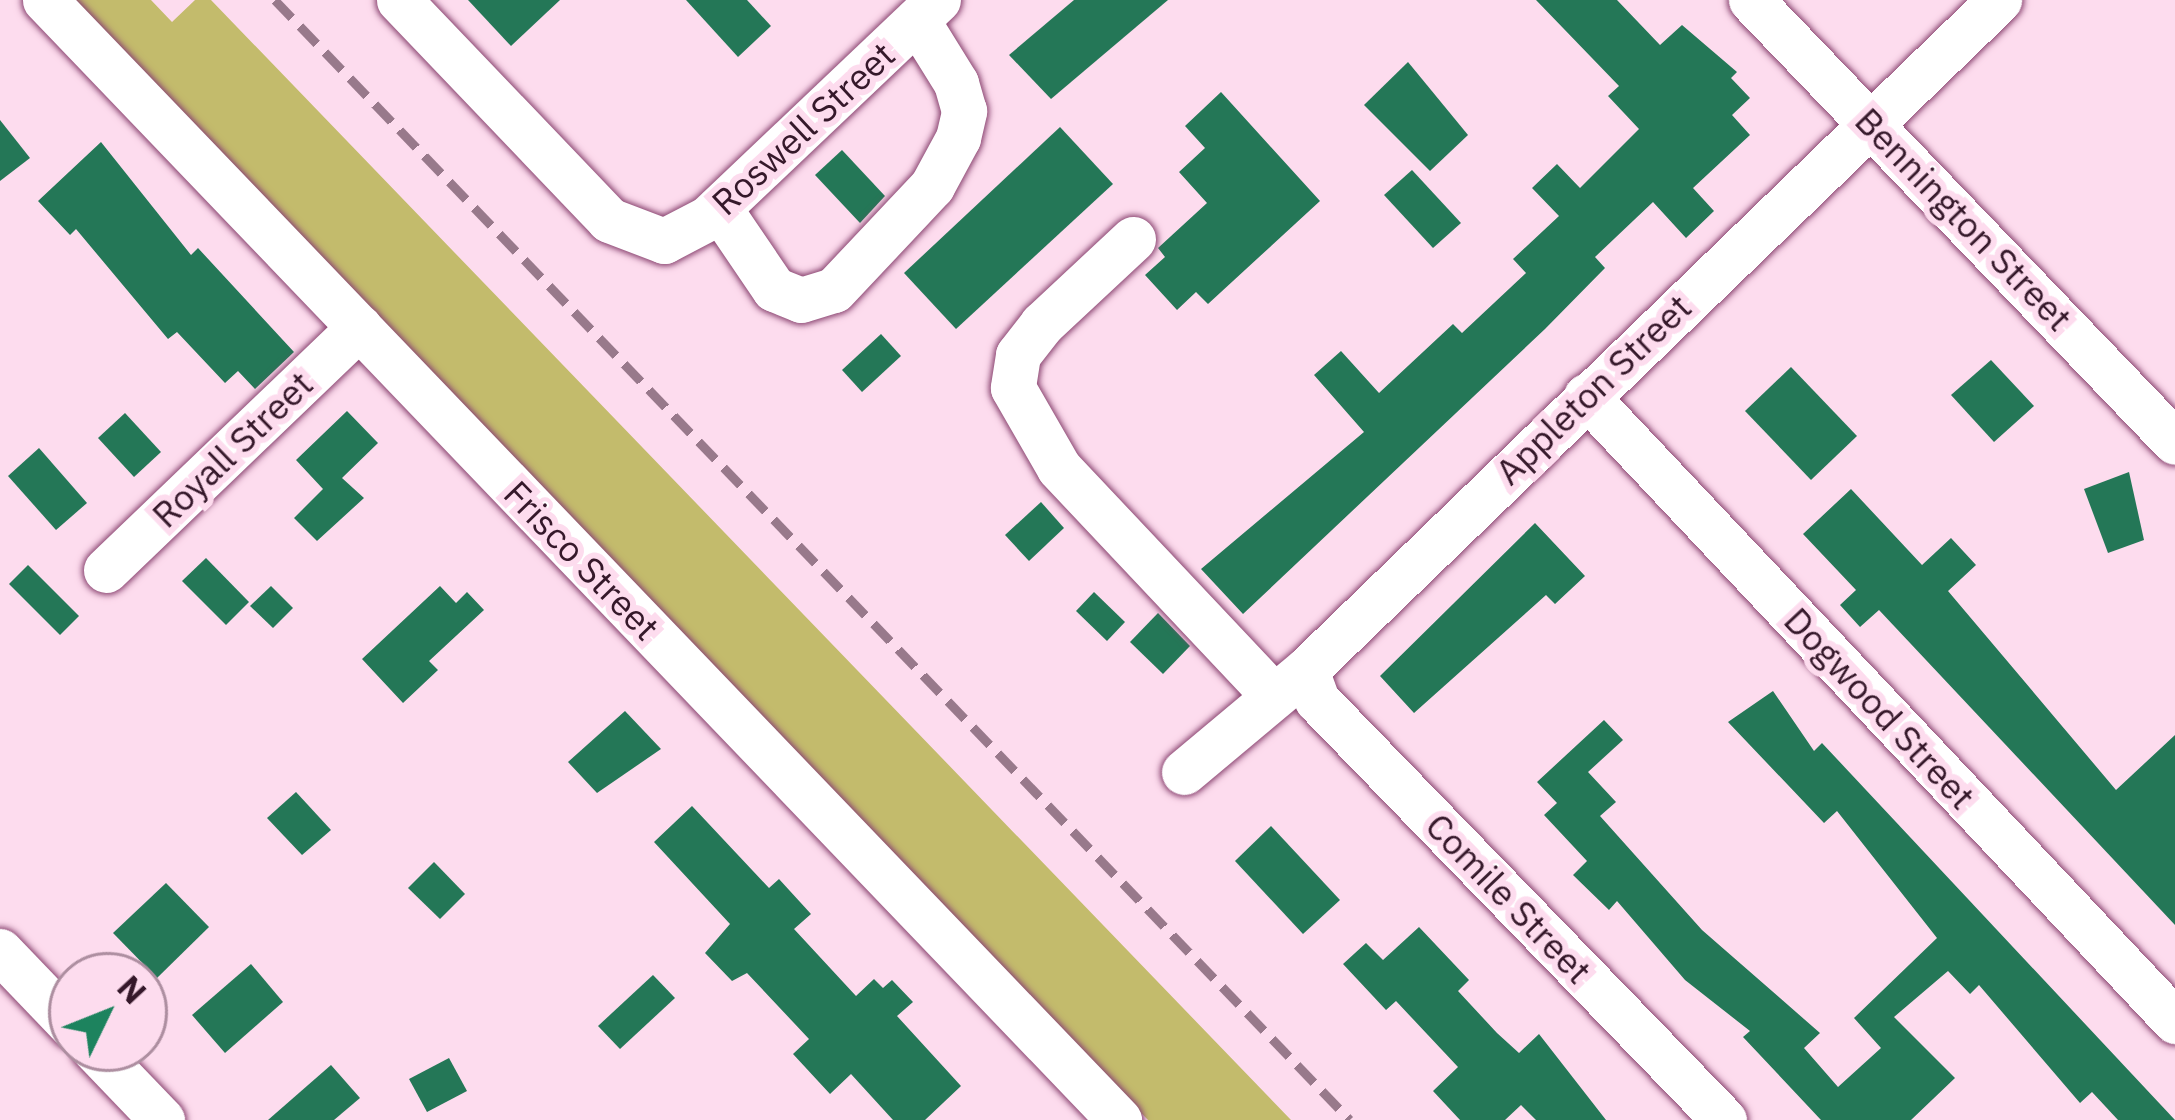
<!DOCTYPE html>
<html>
<head>
<meta charset="utf-8">
<style>
  body { margin:0 }
  #map { position:relative; width:2175px; height:1120px; overflow:hidden; background:#fddcee; font-family:"IBM Plex Sans",sans-serif }
  div>[style] { position:absolute }
  [style*='--x'] { left:calc(var(--x)*1px); top:calc(var(--y)*1px); width:calc(var(--w)*1px); rotate:calc(var(--a)*1deg) }
  .green>* { inset:0; background:#c3bb6c }
  .building>* { inset:0; background:#247757 }
  .roads { filter:drop-shadow(0 0 3px #8b4672) drop-shadow(0 0 3px #8b4672) }
  .minor>* { height:45px; margin:-22.5px; padding:0 22.5px; transform-origin:22.5px; border-radius:22.5px; background:#fff }
  .rail>* { height:9px; margin-top:-4.5px; transform-origin:0; background:repeating-linear-gradient(90deg,#98798b 0 24px,transparent 0 36px) }
  span { translate:-50% -50%; white-space:nowrap; text-align:center; line-height:1.15; -webkit-text-stroke:12px #fddcee; paint-order:stroke }
  .street-label { font-size:36px; color:#35182a }
  .north { position:absolute; left:48px; top:952px; width:120px; height:120px; box-sizing:border-box; background:#fddcee; border:3px solid #ad8ea0; border-radius:50%; rotate:47deg; font-size:33px; font-weight:700; line-height:48px; text-align:center; color:#35182a }
  .north::after { content:''; display:block; margin:auto; width:42px; height:54px; background:#1d835e; clip-path:polygon(50% 0,100% 100%,50% 72%,0 100%) }
</style>
</head>
<body>
<div id="map">
  <div class="green">
    <i style="clip-path:polygon(68px 0,151px 0,172px 22px,195px 0,211px 0,1291px 1120px,1148px 1120px)"></i>
  </div>
  <div class="building">
    <i style="clip-path:polygon(468px 0,560px 0,511px 46px)"></i>
    <i style="clip-path:polygon(686px 0,747px 0,771px 26px,738px 57px)"></i>
    <i style="clip-path:polygon(1074px 0,1168px 0,1051px 99px,1009px 55px)"></i>
    <i style="clip-path:polygon(1536px 0,1617px 0,1660px 45px,1682px 25px,1737px 72px,1731px 78px,1750px 98px,1732px 115px,1750px 135px,1693px 188px,1714px 211px,1686px 238px,1653px 202px,1595px 257px,1605px 268px,1545px 329px,1243px 614px,1201px 569px,1364px 432px,1314px 375px,1341px 351px,1379px 393px,1453px 324px,1462px 333px,1526px 273px,1513px 259px,1559px 216px,1532px 188px,1557px 164px,1580px 188px,1639px 129px,1608px 96px,1619px 86px)"></i>
    <i style="clip-path:polygon(1408px 62px,1468px 135px,1430px 171px,1364px 105px)"></i>
    <i style="clip-path:polygon(1221px 92px,1320px 201px,1208px 304px,1196px 292px,1177px 310px,1145px 275px,1165px 257px,1158px 248px,1207px 203px,1179px 172px,1205px 148px,1185px 126px)"></i>
    <i style="clip-path:polygon(0 120px,30px 158px,0 181px)"></i>
    <i style="clip-path:polygon(1060px 127px,1113px 184px,956px 329px,904px 273px)"></i>
    <i style="clip-path:polygon(101px 142px,191px 255px,198px 248px,294px 352px,255px 389px,238px 371px,225px 383px,177px 332px,168px 339px,76px 229px,70px 235px,38px 201px)"></i>
    <i style="clip-path:polygon(842px 150px,885px 196px,860px 223px,815px 175px)"></i>
    <i style="clip-path:polygon(1412px 170px,1461px 223px,1433px 248px,1384px 195px)"></i>
    <i style="clip-path:polygon(881px 334px,901px 356px,862px 392px,842px 370px)"></i>
    <i style="clip-path:polygon(1991px 360px,2034px 406px,1994px 442px,1951px 395px)"></i>
    <i style="clip-path:polygon(1791px 367px,1857px 436px,1811px 480px,1745px 411px)"></i>
    <i style="clip-path:polygon(347px 411px,378px 443px,342px 478px,364px 498px,317px 541px,294px 518px,323px 489px,296px 460px)"></i>
    <i style="clip-path:polygon(125px 413px,161px 452px,134px 477px,98px 438px)"></i>
    <i style="clip-path:polygon(39px 448px,87px 503px,56px 530px,8px 476px)"></i>
    <i style="clip-path:polygon(2129px 472px,2144px 540px,2108px 553px,2084px 489px)"></i>
    <i style="clip-path:polygon(1851px 489px,1922px 565px,1951px 538px,1976px 565px,1948px 591px,2116px 790px,2175px 735px,2175px 925px,1879px 610px,1860px 627px,1840px 605px,1856px 590px,1803px 534px)"></i>
    <i style="clip-path:polygon(1041px 502px,1064px 528px,1029px 561px,1005px 535px)"></i>
    <i style="clip-path:polygon(1535px 523px,1585px 576px,1555px 604px,1546px 595px,1414px 713px,1380px 676px)"></i>
    <i style="clip-path:polygon(206px 558px,249px 602px,226px 625px,182px 581px)"></i>
    <i style="clip-path:polygon(28px 565px,79px 616px,60px 635px,9px 584px)"></i>
    <i style="clip-path:polygon(271px 586px,293px 608px,273px 628px,250px 606px)"></i>
    <i style="clip-path:polygon(440px 586px,456px 603px,467px 592px,484px 610px,429px 661px,438px 670px,403px 703px,362px 659px)"></i>
    <i style="clip-path:polygon(1094px 592px,1125px 622px,1107px 641px,1076px 611px)"></i>
    <i style="clip-path:polygon(1158px 613px,1190px 646px,1163px 674px,1130px 642px)"></i>
    <i style="clip-path:polygon(1773px 691px,1814px 751px,1822px 743px,2175px 1120px,2118px 1120px,2092px 1092px,2080px 1103px,1979px 985px,1970px 994px,1948px 971px,1894px 1017px,1955px 1078px,1911px 1120px,1821px 1120px,1743px 1037px,1750px 1031px,1685px 980px,1617px 901px,1609px 910px,1573px 875px,1587px 861px,1544px 815px,1557px 803px,1537px 782px,1604px 720px,1623px 740px,1588px 772px,1616px 802px,1600px 816px,1702px 930px,1820px 1033px,1804px 1048px,1838px 1087px,1881px 1048px,1854px 1018px,1937px 938px,1837px 811px,1824px 823px,1728px 722px)"></i>
    <i style="clip-path:polygon(625px 711px,661px 749px,597px 793px,568px 762px)"></i>
    <i style="clip-path:polygon(296px 792px,331px 830px,302px 855px,267px 818px)"></i>
    <i style="clip-path:polygon(692px 806px,769px 888px,779px 879px,811px 914px,794px 929px,856px 996px,874px 979px,883px 988px,892px 980px,913px 1002px,897px 1016px,961px 1086px,925px 1120px,893px 1120px,851px 1074px,830px 1094px,793px 1054px,809px 1039px,747px 973px,732px 981px,705px 953px,730px 924px,654px 842px)"></i>
    <i style="clip-path:polygon(1271px 826px,1340px 900px,1303px 934px,1235px 861px)"></i>
    <i style="clip-path:polygon(434px 862px,465px 894px,440px 919px,408px 888px)"></i>
    <i style="clip-path:polygon(166px 883px,209px 927px,157px 978px,113px 933px)"></i>
    <i style="clip-path:polygon(1419px 927px,1469px 980px,1458px 991px,1497px 1033px,1519px 1053px,1539px 1034px,1606px 1120px,1536px 1120px,1521px 1105px,1505px 1120px,1460px 1120px,1433px 1091px,1458px 1067px,1396px 1001px,1386px 1010px,1343px 964px,1366px 943px,1383px 960px)"></i>
    <i style="clip-path:polygon(251px 964px,283px 1002px,225px 1053px,192px 1015px)"></i>
    <i style="clip-path:polygon(653px 975px,675px 998px,620px 1049px,598px 1026px)"></i>
    <i style="clip-path:polygon(449px 1058px,467px 1091px,427px 1112px,409px 1079px)"></i>
    <i style="clip-path:polygon(331px 1065px,360px 1098px,334px 1120px,268px 1120px)"></i>
  </div>
  <div class="roads">
    <div class="minor">
      <i style="--x:45;--y:0;--w:1552;--a:46.2"></i>
      <i style="--x:399;--y:0;--w:304;--a:46.3"></i>
      <i style="--x:609;--y:220;--w:59;--a:20.9"></i>
      <i style="--x:664;--y:241;--w:50;--a:-27.6"></i>
      <i style="--x:708;--y:218;--w:317;--a:-43.5"></i>
      <i style="--x:1751;--y:0;--w:612;--a:46.19"></i>
      <i style="--x:719;--y:208;--w:98;--a:55.8"></i>
      <i style="--x:774;--y:289;--w:29;--a:22"></i>
      <i style="--x:801;--y:300;--w:34;--a:-17"></i>
      <i style="--x:834;--y:290;--w:143;--a:-46.7"></i>
      <i style="--x:932;--y:186;--w:55;--a:-61.6"></i>
      <i style="--x:958;--y:138;--w:28;--a:-77"></i>
      <i style="--x:964;--y:111;--w:29;--a:-106"></i>
      <i style="--x:956;--y:83;--w:74;--a:-121.8"></i>
      <i style="--x:1133;--y:239;--w:125;--a:137"></i>
      <i style="--x:1042;--y:324;--w:39;--a:128"></i>
      <i style="--x:1018;--y:355;--w:33;--a:99"></i>
      <i style="--x:1013;--y:388;--w:92;--a:60.1"></i>
      <i style="--x:1059;--y:468;--w:313;--a:46.7"></i>
      <i style="--x:1586;--y:396;--w:859;--a:46.7"></i>
      <i style="--x:106;--y:570;--w:351;--a:-43.8"></i>
      <i style="--x:1306;--y:670;--w:32;--a:70"></i>
      <i style="--x:1317;--y:700;--w:585;--a:45.9"></i>
      <i style="--x:1184;--y:772;--w:159;--a:-39.9"></i>
      <i style="--x:1306;--y:670;--w:964;--a:-44.03"></i>
      <i style="--x:0;--y:951;--w:104;--a:46.2"></i>
      <i style="--x:93;--y:1048;--w:100;--a:46.2"></i>
    </div>
  </div>
  <div class="rail">
    <i style="--x:275;--y:0;--w:1552;--a:46.17"></i>
  </div>
  <div class="street-label">
    <span style="left:803px;top:128px;rotate:-43deg">Roswell Street</span>
    <span style="left:1964px;top:219px;rotate:46deg">Bennington Street</span>
    <span style="left:1593px;top:389px;rotate:-44deg">Appleton Street</span>
    <span style="left:232px;top:449px;rotate:-44deg">Royall Street</span>
    <span style="left:582px;top:560px;rotate:46deg">Frisco Street</span>
    <span style="left:1880px;top:708px;rotate:47deg">Dogwood Street</span>
    <span style="left:1509px;top:898px;rotate:46deg">Comile Street</span>
  </div>
  <div class="north">N</div>
</div>
</body>
</html>
